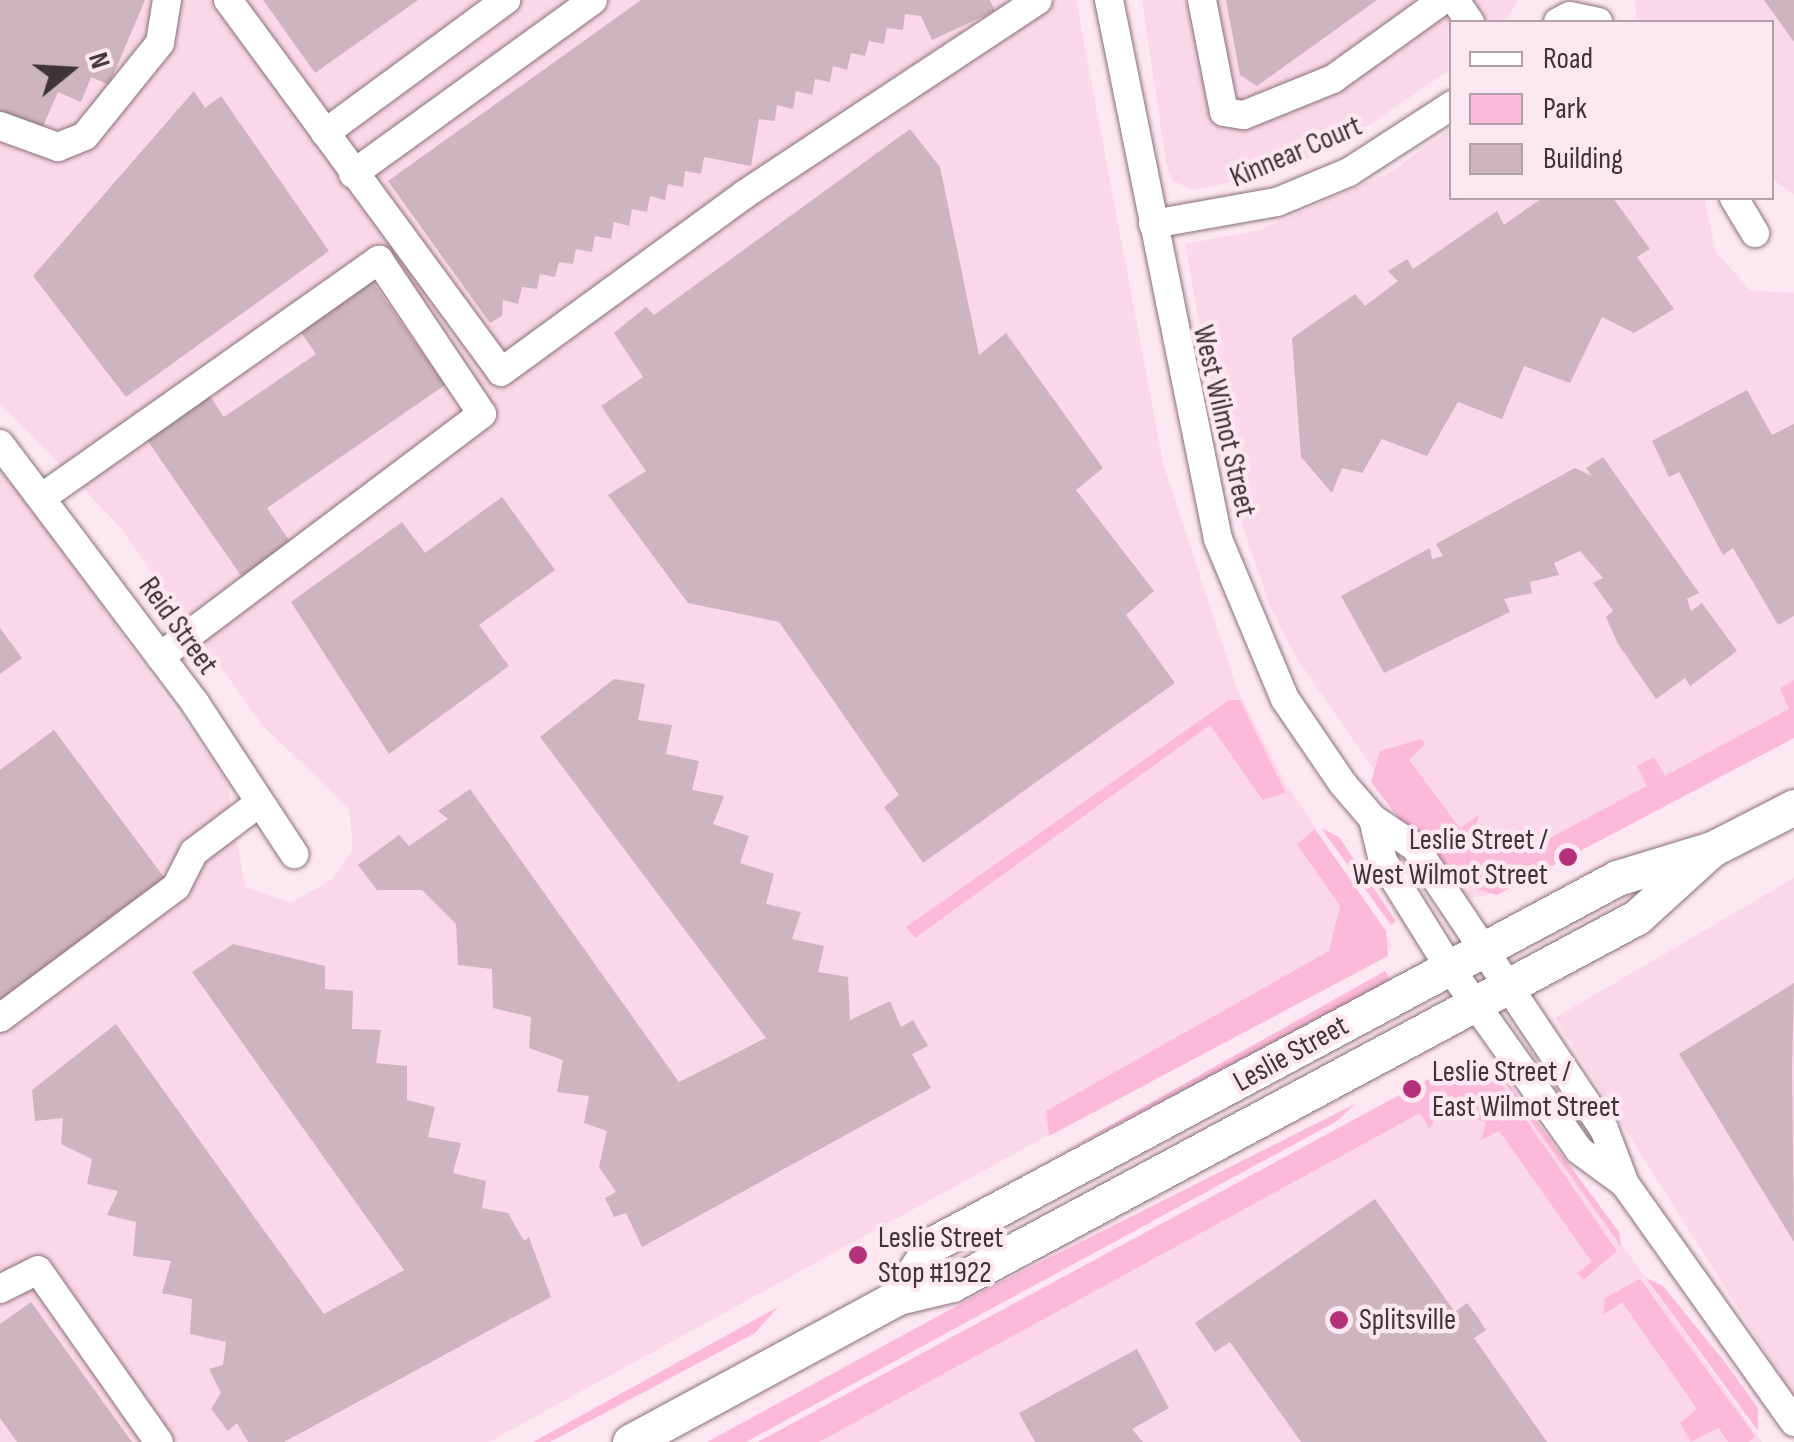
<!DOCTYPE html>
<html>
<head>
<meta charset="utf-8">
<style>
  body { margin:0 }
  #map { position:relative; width:1794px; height:1442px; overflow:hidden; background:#fde7f0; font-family:"Sofia Sans Condensed",sans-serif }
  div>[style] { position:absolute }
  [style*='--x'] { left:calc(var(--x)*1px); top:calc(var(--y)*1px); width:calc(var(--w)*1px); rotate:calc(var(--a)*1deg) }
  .built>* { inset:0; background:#fbd8e7 }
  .green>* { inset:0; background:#fdbad8 }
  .building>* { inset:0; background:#ceb4bf }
  .roads { filter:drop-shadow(0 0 2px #88707a) drop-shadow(0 0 2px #88707a) }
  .minor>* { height:28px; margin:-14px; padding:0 14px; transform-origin:14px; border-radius:14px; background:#fff }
  .major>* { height:35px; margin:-17.5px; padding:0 17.5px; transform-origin:17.5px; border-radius:17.5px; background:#fff }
  .dots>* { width:28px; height:28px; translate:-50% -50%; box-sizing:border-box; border:5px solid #fde7f0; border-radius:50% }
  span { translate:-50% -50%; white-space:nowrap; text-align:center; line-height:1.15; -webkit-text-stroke:9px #fde7f0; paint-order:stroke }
  .street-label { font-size:30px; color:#3f3539 }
  .poi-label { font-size:30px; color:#3f3539 }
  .right { translate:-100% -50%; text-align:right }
  .left { translate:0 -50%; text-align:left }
  .legend { position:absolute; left:1449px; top:20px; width:325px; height:180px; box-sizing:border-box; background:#fde7f0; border:2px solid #b1a0a7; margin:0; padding:12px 18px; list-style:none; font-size:30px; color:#3f3539 }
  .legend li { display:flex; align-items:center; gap:20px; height:50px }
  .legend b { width:50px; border:2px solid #b1a0a7 }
  .north { position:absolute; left:20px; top:20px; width:100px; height:100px; -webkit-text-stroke:8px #fde7f0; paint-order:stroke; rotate:72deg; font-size:28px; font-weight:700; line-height:40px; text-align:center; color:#3f3539 }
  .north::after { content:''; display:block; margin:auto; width:35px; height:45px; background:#3f3539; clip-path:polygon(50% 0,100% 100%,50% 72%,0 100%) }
</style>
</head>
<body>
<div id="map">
  <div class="built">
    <i style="clip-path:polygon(0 0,1076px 0,1163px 463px,1237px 689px,1285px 782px,1393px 946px,489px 1442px,0 1442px,0 464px,227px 782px,245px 887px,291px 903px,331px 880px,353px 851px,349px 808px,263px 726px,120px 527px,0 403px)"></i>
    <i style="clip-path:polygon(1142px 0,1518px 0,1505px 22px,1452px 22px,1451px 69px,1337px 147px,1263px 176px,1192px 190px,1172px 180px,1166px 162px)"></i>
    <i style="clip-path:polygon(1635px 0,1794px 0,1794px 194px,1772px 179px,1772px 22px,1637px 22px)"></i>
    <i style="clip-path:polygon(1451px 128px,1452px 198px,1704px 198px,1716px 252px,1750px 290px,1794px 293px,1794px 728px,1485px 896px,1462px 898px,1296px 657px,1269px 604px,1229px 485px,1185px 244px,1260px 230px,1391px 172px)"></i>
    <i style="clip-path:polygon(1794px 878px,1794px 1397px,1555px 1018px)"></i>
    <i style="clip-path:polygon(1493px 1063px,1762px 1442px,797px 1442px)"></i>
  </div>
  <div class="green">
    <i style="clip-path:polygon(1794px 680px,1794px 738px,1497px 895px,1466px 886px,1456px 893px,1371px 782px,1380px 751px,1421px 739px,1425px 744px,1409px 760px,1460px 828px,1479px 815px,1473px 834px,1510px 848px,1520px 827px,1533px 847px,1647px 786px,1637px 766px,1654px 757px,1665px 776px,1789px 709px,1780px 688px)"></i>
    <i style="clip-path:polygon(1229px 700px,1240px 700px,1286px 793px,1263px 800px,1210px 725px,915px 938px,906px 927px)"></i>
    <i style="clip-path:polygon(1321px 828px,1339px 837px,1396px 921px,1391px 925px)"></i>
    <i style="clip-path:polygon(1315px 829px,1386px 931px,1388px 956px,1049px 1136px,1046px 1111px,1329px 951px,1340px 906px,1297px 844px)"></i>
    <i style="clip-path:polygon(1385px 971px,1390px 979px,1377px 989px,1056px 1156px)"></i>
    <i style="clip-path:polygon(1495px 1065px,1619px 1232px,1621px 1246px,1515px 1099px)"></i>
    <i style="clip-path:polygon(1453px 1066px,1491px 1069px,1617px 1251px,1583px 1280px,1577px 1273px,1592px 1262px,1499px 1131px,1481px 1140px,1486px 1122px,1439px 1110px,1430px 1129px,1420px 1113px,819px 1442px,758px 1442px)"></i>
    <i style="clip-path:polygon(1355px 1104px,1337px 1121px,746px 1442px,707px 1442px,997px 1284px)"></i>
    <i style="clip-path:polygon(1646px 1278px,1663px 1286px,1724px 1361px,1758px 1408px,1758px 1431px)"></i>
    <i style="clip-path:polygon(1640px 1279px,1755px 1436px,1749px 1442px,1728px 1442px,1719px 1428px,1691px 1442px,1680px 1423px,1697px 1409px,1622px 1302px,1603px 1315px,1605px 1298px)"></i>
    <i style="clip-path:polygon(778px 1307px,755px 1333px,550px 1442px,533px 1442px)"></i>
  </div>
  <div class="building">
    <i style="clip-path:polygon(0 0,145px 0,109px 85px,91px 77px,81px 102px,58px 92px,42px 129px,0 111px)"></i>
    <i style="clip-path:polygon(263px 0,418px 0,315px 73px)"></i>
    <i style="clip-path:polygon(641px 0,990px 0,995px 11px,932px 40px,921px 16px,905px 14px,903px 30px,887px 28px,884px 44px,869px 41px,865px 56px,851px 53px,847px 70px,833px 66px,830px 82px,815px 79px,812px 95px,796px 91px,793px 109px,777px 105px,775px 121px,759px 119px,751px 166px,704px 157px,701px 174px,685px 171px,683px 187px,668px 184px,665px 200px,650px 196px,647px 212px,632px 209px,629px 226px,614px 222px,611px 239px,595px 236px,592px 252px,576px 249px,573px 264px,559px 262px,555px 277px,540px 274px,537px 289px,522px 287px,518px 304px,503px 300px,502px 316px,490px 323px,388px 181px)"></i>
    <i style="clip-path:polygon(1226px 0,1377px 0,1257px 86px,1240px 75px)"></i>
    <i style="clip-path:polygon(1764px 0,1794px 0,1794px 42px)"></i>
    <i style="clip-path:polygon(194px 91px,205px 108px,221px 96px,329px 251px,126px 397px,33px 276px)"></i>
    <i style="clip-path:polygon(910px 129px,940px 167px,979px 355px,1006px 333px,1103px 468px,1076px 490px,1154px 591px,1126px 615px,1175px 683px,923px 863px,884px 807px,899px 795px,779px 622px,688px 603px,608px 495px,646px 471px,601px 406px,643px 377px,614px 333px,646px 307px,654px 315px)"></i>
    <i style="clip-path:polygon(1542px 198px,1613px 198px,1650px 249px,1637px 257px,1674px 309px,1634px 333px,1602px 317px,1570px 383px,1524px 366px,1502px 419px,1458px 402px,1427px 456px,1382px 439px,1362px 473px,1342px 468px,1332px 493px,1301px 457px,1292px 338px,1355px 294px,1365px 306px,1398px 281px,1388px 271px,1407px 259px,1413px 269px,1497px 211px,1504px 225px)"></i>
    <i style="clip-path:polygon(372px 281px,445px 385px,267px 508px,293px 546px,244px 580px,147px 440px,210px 396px,224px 417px,316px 354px,300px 331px)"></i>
    <i style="clip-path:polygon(1747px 390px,1772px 435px,1794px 424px,1794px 616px,1778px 625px,1733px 548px,1723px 555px,1679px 472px,1669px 477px,1652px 441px)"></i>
    <i style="clip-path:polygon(1603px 457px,1699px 593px,1687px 599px,1691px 611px,1702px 603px,1737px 651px,1690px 686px,1685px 678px,1656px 699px,1618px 644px,1606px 617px,1613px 611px,1593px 583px,1603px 578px,1580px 551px,1554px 563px,1559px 575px,1530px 582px,1532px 593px,1504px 599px,1510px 612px,1384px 673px,1341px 596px,1430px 548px,1432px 559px,1443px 556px,1436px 544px,1575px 468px,1592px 476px,1586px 468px)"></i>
    <i style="clip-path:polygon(502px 497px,555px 570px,479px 625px,509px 666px,389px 754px,291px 602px,402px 522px,425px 553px)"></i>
    <i style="clip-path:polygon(0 628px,22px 658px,0 674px)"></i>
    <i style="clip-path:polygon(614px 679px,645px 684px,638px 720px,672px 725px,666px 754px,699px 761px,692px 790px,724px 796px,713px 824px,749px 836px,740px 863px,774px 874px,766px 904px,801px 912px,792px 939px,824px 946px,818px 972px,848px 977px,850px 1020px,890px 1001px,901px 1027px,913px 1020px,928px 1046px,912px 1054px,931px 1088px,642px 1247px,626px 1213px,614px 1217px,605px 1198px,616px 1192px,599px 1167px,607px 1131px,584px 1123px,589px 1096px,557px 1092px,563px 1060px,529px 1048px,531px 1017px,493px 1008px,492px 969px,458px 965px,456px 924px,422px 890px,377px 890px,358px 865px,399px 835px,409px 846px,448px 819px,438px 811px,470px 789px,679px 1082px,766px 1038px,540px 737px)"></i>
    <i style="clip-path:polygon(54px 730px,166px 880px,0 1004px,0 770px)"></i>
    <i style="clip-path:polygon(233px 944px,325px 966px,325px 989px,353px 991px,352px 1029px,381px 1030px,376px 1063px,407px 1066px,407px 1100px,435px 1107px,428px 1137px,461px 1143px,453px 1173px,486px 1181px,482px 1208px,508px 1213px,524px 1241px,529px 1237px,551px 1297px,284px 1442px,248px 1442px,237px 1423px,228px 1431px,211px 1409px,221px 1393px,209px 1369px,223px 1365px,226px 1342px,190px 1334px,192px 1299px,162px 1293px,171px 1261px,133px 1256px,136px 1222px,107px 1215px,118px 1191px,87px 1184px,92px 1159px,61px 1144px,63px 1118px,35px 1121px,32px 1090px,116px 1024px,324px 1314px,404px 1270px,192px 972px)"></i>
    <i style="clip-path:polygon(1794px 983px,1792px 1069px,1794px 1242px,1679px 1054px)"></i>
    <i style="clip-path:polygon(1375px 1199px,1455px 1312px,1467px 1303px,1477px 1316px,1486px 1330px,1474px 1338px,1547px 1442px,1301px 1442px,1230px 1342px,1215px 1352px,1195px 1323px)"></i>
    <i style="clip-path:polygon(31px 1302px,132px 1442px,17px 1442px,0 1418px,0 1324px)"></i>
    <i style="clip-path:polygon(1137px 1349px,1169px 1408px,1132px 1429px,1143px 1442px,1035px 1442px,1019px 1413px)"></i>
  </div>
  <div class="roads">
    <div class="minor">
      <i style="--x:228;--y:0;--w:461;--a:53.7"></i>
      <i style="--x:501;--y:372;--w:302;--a:-36.1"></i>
      <i style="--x:745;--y:194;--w:351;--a:-33.5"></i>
      <i style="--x:1109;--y:0;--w:550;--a:78.57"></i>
      <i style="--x:1218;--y:539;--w:173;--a:67.3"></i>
      <i style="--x:1285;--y:699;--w:103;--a:55.7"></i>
      <i style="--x:1343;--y:784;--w:46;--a:49.4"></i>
      <i style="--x:1373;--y:819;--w:50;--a:33.7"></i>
      <i style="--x:1415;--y:847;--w:339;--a:56.2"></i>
      <i style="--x:1604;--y:1129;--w:59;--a:69.1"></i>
      <i style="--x:1625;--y:1184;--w:292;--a:54.6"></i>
      <i style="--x:1202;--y:0;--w:114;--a:78.9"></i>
      <i style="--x:1224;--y:112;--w:20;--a:9"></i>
      <i style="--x:1244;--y:115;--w:96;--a:-22"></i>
      <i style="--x:1333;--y:79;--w:135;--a:-35.7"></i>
      <i style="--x:1455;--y:0;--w:27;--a:56"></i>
      <i style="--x:1558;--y:22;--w:13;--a:-27"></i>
      <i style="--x:1570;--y:16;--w:29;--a:12"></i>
      <i style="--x:0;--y:126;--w:62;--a:19.9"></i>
      <i style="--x:58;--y:147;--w:29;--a:-22"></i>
      <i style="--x:85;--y:136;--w:119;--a:-51.1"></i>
      <i style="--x:160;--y:43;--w:44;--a:-80.8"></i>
      <i style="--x:325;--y:133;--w:225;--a:-36.3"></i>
      <i style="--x:353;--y:174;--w:296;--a:-35.9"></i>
      <i style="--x:1734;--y:198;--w:41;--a:59"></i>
      <i style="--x:1153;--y:224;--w:126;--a:-10.1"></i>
      <i style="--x:1277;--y:202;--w:78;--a:-22.6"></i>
      <i style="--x:1349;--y:172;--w:123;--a:-33"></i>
      <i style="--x:0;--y:444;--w:324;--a:53"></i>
      <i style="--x:195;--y:703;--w:181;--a:56.7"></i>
      <i style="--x:44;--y:496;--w:410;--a:-35.2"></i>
      <i style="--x:379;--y:260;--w:185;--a:56.2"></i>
      <i style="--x:482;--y:414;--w:403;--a:143"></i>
      <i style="--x:1373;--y:819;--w:43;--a:76.6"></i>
      <i style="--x:1383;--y:861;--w:125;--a:58.1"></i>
      <i style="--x:1449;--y:967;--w:224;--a:54.6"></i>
      <i style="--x:1579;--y:1150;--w:56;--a:36.3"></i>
      <i style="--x:0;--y:1018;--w:219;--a:-36.7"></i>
      <i style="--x:176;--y:887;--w:39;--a:-63"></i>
      <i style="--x:194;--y:852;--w:81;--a:-37"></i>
      <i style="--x:0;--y:1289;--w:42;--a:-26.6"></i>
      <i style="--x:38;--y:1270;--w:210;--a:54.9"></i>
    </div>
    <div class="major">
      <i style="--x:898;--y:1297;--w:64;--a:-56.6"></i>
      <i style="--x:933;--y:1244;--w:776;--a:-28.15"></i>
      <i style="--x:1617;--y:878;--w:99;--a:-17"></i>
      <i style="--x:1712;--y:849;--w:92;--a:-27.1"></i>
      <i style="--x:630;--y:1442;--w:305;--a:-28.4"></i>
      <i style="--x:898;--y:1297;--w:56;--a:-13.5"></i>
      <i style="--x:952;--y:1284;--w:777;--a:-28.18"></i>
      <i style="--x:1637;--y:917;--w:101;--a:-42.2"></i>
    </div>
  </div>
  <div class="dots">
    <i style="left:1568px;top:857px;background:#b5327a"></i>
    <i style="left:1412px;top:1089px;background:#b5327a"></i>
    <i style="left:858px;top:1255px;background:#b5327a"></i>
    <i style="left:1339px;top:1320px;background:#b5327a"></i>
  </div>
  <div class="street-label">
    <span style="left:1296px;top:152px;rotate:-23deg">Kinnear Court</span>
    <span style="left:1224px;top:421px;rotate:77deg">West Wilmot Street</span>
    <span style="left:178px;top:626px;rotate:54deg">Reid Street</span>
    <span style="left:1291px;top:1054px;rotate:-29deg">Leslie Street</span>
  </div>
  <div class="poi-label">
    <span class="right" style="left:1548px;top:857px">Leslie Street /<br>West Wilmot Street</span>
    <span class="left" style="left:1432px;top:1089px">Leslie Street /<br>East Wilmot Street</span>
    <span class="left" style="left:878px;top:1255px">Leslie Street<br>Stop #1922</span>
    <span class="left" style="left:1359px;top:1320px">Splitsville</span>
  </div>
  <ul class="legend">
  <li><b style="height:12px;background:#fff"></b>Road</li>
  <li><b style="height:28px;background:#fdbad8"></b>Park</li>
  <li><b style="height:28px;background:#ceb4bf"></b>Building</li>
  </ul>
  <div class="north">N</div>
</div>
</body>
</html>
